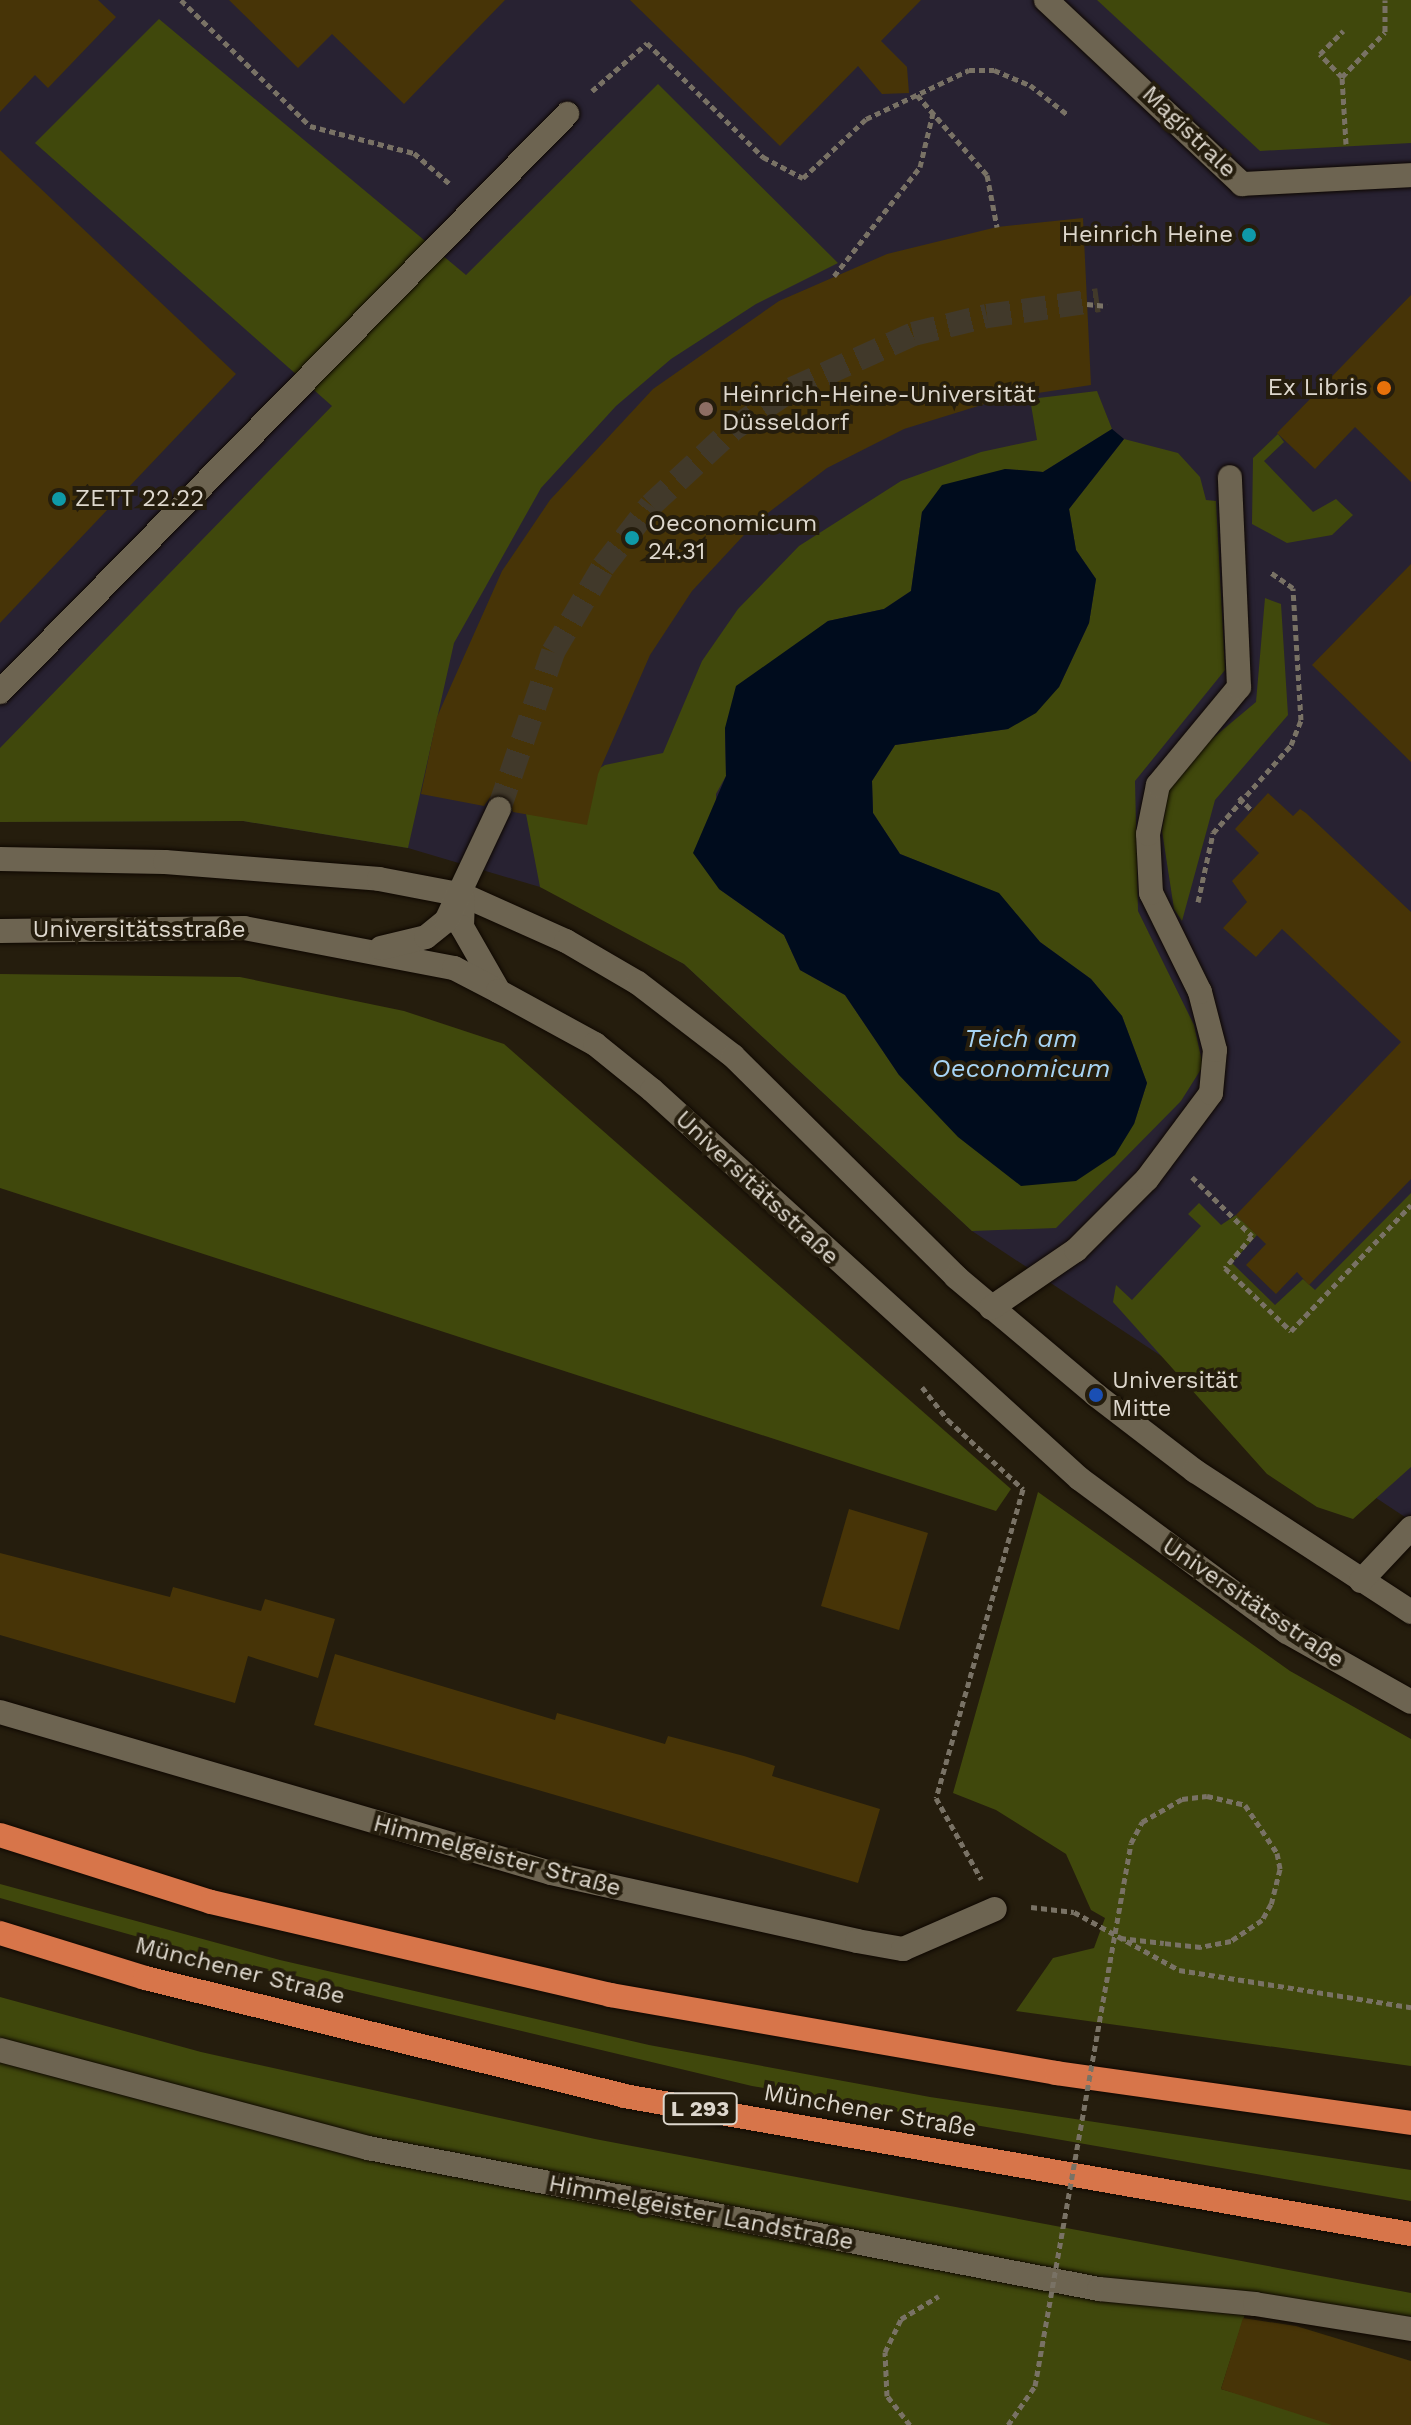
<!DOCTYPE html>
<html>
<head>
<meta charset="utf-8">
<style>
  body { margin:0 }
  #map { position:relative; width:1411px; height:2425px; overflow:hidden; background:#251d0d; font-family:"Work Sans",sans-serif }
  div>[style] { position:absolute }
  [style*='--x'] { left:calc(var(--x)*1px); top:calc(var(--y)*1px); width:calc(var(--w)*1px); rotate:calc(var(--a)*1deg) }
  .education>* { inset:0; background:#282232 }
  .green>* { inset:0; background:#40480c }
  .water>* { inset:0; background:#000c1d }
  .building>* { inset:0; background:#473407 }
  .minor-tunnel>* { height:24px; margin-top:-12px; transform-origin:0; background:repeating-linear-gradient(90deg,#41392a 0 24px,transparent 0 36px) }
  .path>* { height:5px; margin-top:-2.5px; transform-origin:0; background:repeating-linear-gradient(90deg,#797265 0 6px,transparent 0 10px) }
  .roads { filter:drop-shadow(0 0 2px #0e0700) drop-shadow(0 0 2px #0e0700) }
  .minor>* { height:24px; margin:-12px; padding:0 12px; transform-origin:12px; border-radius:12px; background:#6d6451 }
  .highway>* { height:24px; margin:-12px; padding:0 12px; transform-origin:12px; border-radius:12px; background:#d7754a }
  .path-bridge>* { height:5px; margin-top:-2.5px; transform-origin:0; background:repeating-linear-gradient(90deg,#797265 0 6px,transparent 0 10px) }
  .dots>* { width:22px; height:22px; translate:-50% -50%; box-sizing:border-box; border:4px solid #251d0d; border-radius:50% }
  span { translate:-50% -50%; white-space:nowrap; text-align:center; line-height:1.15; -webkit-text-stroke:8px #251d0d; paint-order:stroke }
  .shield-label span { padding:2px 6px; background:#251d0d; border:2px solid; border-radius:6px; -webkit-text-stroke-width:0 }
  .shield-label { font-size:22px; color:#ddd7cd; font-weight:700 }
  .street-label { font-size:24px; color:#ddd7cd }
  .poi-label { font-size:24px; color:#ddd7cd }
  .right { translate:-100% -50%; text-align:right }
  .left { translate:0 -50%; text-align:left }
  .water-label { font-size:26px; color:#a7d4f5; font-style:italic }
</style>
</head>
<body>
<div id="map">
  <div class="education">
    <i style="clip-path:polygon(0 0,1411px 0,1411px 1521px,972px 1231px,684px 964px,591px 911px,540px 887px,408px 848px,243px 821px,0 822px)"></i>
  </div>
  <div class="green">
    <i style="clip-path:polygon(1097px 0,1411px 0,1411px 143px,1260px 151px)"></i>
    <i style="clip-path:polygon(159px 19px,466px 275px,658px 84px,838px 263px,756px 304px,671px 359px,616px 406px,541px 488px,454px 643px,408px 848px,243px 821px,0 822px,0 748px,332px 406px,35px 143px)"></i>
    <i style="clip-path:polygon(1097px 391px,1112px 429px,1043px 472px,1005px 469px,922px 512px,911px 591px,884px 609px,828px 621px,791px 649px,725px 728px,726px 776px,716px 794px,719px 889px,784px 935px,800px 970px,845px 995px,899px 1075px,1134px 1124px,1147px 1083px,1122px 1016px,1091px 979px,1040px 942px,999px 894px,900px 854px,873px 813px,872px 781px,895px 745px,1008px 729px,1059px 687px,1089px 623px,1096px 579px,1076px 550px,1069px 509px,1124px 439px,1178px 453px,1200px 477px,1206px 500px,1216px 501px,1225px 670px,1135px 781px,1138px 911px,1194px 1025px,1203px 1066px,1181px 1101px,1056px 1228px,972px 1231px,684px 964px,540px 887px,526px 814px,605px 765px,663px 753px,702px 661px,738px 609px,799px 546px,901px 481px,981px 452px,1037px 440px,1030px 399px)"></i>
    <i style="clip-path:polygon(1278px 434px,1284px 442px,1264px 461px,1313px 512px,1336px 499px,1353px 515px,1332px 535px,1287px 543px,1252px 524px,1253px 458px)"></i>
    <i style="clip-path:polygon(1265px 598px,1281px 604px,1288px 715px,1215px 800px,1182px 921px,1174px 909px,1162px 831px,1168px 791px,1207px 743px,1256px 702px)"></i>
    <i style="clip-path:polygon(0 974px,240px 977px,404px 1011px,504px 1044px,1011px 1489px,996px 1511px,0 1188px)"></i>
    <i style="clip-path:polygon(1411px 1193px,1411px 1467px,1353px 1519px,1317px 1507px,1267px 1474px,1113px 1302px,1116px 1285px,1132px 1300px,1201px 1226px,1188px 1214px,1199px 1203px,1221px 1225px,1236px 1215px,1257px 1235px,1232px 1263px,1275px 1305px,1303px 1279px,1315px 1290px)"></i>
    <i style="clip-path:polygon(1038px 1492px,1290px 1671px,1411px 1739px,1411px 2066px,1016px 2011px,1053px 1958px,1094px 1948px,1105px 1918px,1091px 1910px,1066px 1854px,996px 1810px,953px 1793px)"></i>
    <i style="clip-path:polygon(0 1884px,280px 1960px,649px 2045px,930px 2097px,1411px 2170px,1411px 2201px,752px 2086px,199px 1954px,0 1898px)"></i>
    <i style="clip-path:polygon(0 1997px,201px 2052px,595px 2139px,1411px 2293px,1411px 2319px,1251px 2295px,1221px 2389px,1348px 2425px,0 2425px)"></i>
  </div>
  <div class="water">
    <i style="clip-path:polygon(1112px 429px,1124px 439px,1069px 509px,1076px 550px,1096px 579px,1089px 623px,1059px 687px,1036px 713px,1008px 729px,895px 745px,872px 781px,873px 813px,900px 854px,999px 893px,1040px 942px,1091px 979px,1122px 1016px,1147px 1083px,1134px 1124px,1115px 1155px,1076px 1181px,1021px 1186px,958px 1137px,899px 1075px,845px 995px,800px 970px,784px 935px,719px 889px,693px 853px,726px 776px,725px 728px,736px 686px,828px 621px,884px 609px,911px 591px,922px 512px,942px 485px,1005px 469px,1043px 472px)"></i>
  </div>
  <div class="building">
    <i style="clip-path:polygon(0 0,98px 0,116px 17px,48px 88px,35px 75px,0 112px)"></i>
    <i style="clip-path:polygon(229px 0,505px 0,404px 104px,332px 34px,298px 68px)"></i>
    <i style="clip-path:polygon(630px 0,921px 0,881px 41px,907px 67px,909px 93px,882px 94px,858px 66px,780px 146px)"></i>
    <i style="clip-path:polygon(0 150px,236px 374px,0 623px)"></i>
    <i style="clip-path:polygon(1083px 218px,1091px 385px,1004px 398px,904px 429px,827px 468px,756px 522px,692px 591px,650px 655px,598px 774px,587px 825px,513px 812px,505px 795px,491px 796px,484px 806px,421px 794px,437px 717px,502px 571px,550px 500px,653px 389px,779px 301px,887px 254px,997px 227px)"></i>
    <i style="clip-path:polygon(1411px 295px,1411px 482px,1355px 427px,1315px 469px,1277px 433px)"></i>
    <i style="clip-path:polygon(1411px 564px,1411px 762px,1312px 665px)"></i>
    <i style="clip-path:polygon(1268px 793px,1293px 816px,1300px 809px,1306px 813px,1411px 912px,1411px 1179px,1309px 1285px,1297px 1272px,1276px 1294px,1246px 1265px,1266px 1244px,1236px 1215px,1401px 1042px,1282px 929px,1256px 957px,1223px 928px,1247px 902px,1232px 881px,1259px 853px,1235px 829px)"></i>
    <i style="clip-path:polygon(849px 1509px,928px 1533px,899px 1630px,821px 1606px)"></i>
    <i style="clip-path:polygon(0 1553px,170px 1597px,173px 1587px,261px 1611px,265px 1599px,335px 1619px,318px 1678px,248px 1656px,235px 1703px,0 1635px)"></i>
    <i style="clip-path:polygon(335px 1654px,555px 1720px,557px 1713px,665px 1744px,668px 1736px,744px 1756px,775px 1766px,772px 1776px,880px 1809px,858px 1883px,314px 1725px)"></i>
    <i style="clip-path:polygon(1243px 2318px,1296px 2326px,1411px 2361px,1411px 2425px,1332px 2425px,1221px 2389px)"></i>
  </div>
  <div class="minor-tunnel">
    <i style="--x:499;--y:809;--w:166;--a:-71"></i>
    <i style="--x:553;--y:652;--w:99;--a:-59.5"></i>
    <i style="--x:603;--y:567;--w:78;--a:-52.3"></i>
    <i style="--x:651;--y:505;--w:112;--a:-42.8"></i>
    <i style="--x:733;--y:429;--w:71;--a:-34.1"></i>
    <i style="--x:792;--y:389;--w:133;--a:-24.4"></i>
    <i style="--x:913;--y:334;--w:76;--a:-13.7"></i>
    <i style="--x:987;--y:316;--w:113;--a:-8.1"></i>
  </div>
  <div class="path">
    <i style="--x:181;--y:0;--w:180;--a:44.3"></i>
    <i style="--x:310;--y:126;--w:107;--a:14.6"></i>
    <i style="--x:414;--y:153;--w:48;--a:40.7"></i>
    <i style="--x:1342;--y:77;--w:32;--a:-134"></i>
    <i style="--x:1320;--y:54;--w:33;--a:-45"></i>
    <i style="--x:592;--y:91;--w:73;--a:-41.1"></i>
    <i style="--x:647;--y:43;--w:163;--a:44.5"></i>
    <i style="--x:763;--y:157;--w:45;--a:27.7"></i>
    <i style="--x:803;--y:178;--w:86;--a:-43.1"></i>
    <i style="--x:866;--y:119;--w:114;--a:-25.4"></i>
    <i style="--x:969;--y:70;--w:25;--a:0"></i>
    <i style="--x:994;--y:70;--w:39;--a:23"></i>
    <i style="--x:1030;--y:85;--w:48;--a:38.3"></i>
    <i style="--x:917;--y:95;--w:106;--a:48.8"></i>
    <i style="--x:987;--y:175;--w:53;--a:79.1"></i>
    <i style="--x:1346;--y:144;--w:67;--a:-93.4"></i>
    <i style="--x:1342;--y:77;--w:62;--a:-46.3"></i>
    <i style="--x:1385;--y:32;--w:32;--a:-90"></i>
    <i style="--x:834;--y:276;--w:139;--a:-51.7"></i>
    <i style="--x:920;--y:167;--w:56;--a:-76.5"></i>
    <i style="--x:1087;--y:304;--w:20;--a:6"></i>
    <i style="--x:1239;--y:797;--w:19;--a:47"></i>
    <i style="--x:1198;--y:902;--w:71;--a:-77.7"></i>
    <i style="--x:1213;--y:833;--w:118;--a:-48.4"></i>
    <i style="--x:1291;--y:745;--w:27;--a:-68"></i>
    <i style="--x:1301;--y:720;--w:132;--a:-93.5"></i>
    <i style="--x:1293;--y:588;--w:29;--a:-145"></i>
    <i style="--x:1192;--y:1177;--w:84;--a:44.5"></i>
    <i style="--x:1252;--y:1236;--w:42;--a:130.2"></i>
    <i style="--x:1225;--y:1268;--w:91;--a:43.7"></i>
    <i style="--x:1291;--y:1331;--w:174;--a:-46.4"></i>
    <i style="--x:922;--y:1387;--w:42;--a:51.8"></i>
    <i style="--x:948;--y:1420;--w:102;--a:42.6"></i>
    <i style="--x:1023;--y:1489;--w:321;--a:105.7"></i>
    <i style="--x:936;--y:1798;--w:93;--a:60.9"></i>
    <i style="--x:1031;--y:1907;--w:43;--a:6.6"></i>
    <i style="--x:1074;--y:1912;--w:120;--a:28.9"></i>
    <i style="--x:1179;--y:1970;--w:235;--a:9.1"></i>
    <i style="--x:1120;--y:1938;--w:44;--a:6.5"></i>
    <i style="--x:910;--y:2425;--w:37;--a:-128"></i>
    <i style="--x:887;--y:2396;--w:44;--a:-92.6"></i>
    <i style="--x:885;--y:2352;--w:37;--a:-64"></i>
    <i style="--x:901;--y:2319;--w:44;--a:-31.2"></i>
  </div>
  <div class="roads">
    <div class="minor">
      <i style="--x:1046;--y:0;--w:269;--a:43.2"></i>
      <i style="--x:1242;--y:184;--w:169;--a:-3"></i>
      <i style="--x:0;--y:692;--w:810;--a:-45.55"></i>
      <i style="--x:0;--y:859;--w:165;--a:1"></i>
      <i style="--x:165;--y:862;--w:215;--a:4.5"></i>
      <i style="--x:379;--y:879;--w:86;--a:10.8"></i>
      <i style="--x:463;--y:895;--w:113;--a:24.1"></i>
      <i style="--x:566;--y:941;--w:83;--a:30.3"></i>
      <i style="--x:638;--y:983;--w:120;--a:37.5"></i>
      <i style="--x:733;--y:1056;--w:314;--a:44.7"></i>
      <i style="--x:956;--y:1277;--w:183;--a:40.1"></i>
      <i style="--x:1096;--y:1395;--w:125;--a:37.5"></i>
      <i style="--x:1195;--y:1471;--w:258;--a:33.1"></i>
      <i style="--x:463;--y:898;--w:29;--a:92"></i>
      <i style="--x:462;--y:927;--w:70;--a:60.2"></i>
      <i style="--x:0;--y:931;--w:244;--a:-0.7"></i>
      <i style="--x:244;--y:928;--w:214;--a:10.8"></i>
      <i style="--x:454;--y:968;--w:50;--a:27.6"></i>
      <i style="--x:498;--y:991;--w:111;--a:28.7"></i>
      <i style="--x:595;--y:1044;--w:73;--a:38.9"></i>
      <i style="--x:652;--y:1090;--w:578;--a:42.27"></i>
      <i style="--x:1080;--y:1479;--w:257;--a:36.5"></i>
      <i style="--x:1287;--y:1632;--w:142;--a:29.4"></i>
      <i style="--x:381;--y:948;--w:46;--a:-13.7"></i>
      <i style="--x:426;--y:937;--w:26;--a:-39"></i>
      <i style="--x:446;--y:921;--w:124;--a:-64.7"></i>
      <i style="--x:991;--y:1308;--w:103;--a:-34.3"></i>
      <i style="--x:1076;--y:1250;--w:100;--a:-45"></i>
      <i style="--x:1147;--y:1179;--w:107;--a:-53.3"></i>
      <i style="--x:1211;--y:1093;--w:43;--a:-84.7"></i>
      <i style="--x:1215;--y:1050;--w:60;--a:-104.5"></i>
      <i style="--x:1200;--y:992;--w:110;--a:-116.3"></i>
      <i style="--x:1151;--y:893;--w:59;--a:-92.9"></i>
      <i style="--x:1148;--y:834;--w:50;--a:-78.5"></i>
      <i style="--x:1158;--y:785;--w:127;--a:-50.4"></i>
      <i style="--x:1239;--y:687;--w:210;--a:-92.5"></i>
      <i style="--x:1361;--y:1581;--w:73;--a:-46.7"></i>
      <i style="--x:0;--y:1712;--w:574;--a:16.29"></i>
      <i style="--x:551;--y:1873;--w:313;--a:12.5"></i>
      <i style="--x:857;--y:1941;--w:47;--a:9.9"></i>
      <i style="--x:903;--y:1949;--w:100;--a:-23.5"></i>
      <i style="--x:0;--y:2050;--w:381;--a:14.9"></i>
      <i style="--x:368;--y:2148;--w:744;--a:10.92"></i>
      <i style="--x:1099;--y:2289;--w:157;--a:5.5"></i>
      <i style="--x:1255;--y:2304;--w:158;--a:9.1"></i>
    </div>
    <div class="highway">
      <i style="--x:0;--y:1835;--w:221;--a:17.6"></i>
      <i style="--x:211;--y:1902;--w:410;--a:13.1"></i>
      <i style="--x:610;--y:1995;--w:453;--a:9.9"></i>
      <i style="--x:1056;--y:2073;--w:359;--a:8"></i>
      <i style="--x:0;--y:1933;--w:152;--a:17.2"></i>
      <i style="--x:145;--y:1978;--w:493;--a:13.8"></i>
      <i style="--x:624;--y:2096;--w:799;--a:9.95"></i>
    </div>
  </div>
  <div class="path-bridge">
    <i style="--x:1008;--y:2425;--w:47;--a:-55.3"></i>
    <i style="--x:1035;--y:2386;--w:551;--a:-79.97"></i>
    <i style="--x:1131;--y:1843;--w:24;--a:-62"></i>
    <i style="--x:1142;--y:1822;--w:46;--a:-29.9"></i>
    <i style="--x:1182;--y:1799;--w:25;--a:-7"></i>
    <i style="--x:1207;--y:1796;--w:39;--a:13"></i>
    <i style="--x:1245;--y:1805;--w:58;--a:56.3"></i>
    <i style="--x:1277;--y:1853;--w:16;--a:79"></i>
    <i style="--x:1280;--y:1869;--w:36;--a:104"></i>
    <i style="--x:1271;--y:1904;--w:18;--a:119"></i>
    <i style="--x:1262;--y:1920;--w:37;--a:146"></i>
    <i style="--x:1231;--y:1941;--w:31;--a:169"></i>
    <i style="--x:1201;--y:1947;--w:37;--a:-174"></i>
  </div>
  <div class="dots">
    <i style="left:1249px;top:235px;background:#0f9aa8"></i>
    <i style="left:1384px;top:388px;background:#e8710a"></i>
    <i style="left:706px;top:409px;background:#8d6e63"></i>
    <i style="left:59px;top:499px;background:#0f9aa8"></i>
    <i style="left:632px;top:538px;background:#0f9aa8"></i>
    <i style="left:1096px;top:1395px;background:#1a4fb4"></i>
  </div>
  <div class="shield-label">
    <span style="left:700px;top:2109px">L 293</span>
  </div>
  <div class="street-label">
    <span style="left:1189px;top:132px;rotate:44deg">Magistrale</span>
    <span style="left:139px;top:930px">Universitätsstraße</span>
    <span style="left:757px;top:1188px;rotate:43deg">Universitätsstraße</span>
    <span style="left:1253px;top:1603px;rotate:34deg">Universitätsstraße</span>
    <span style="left:497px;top:1856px;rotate:15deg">Himmelgeister Straße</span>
    <span style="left:240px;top:1971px;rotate:14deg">Münchener Straße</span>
    <span style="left:870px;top:2111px;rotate:10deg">Münchener Straße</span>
    <span style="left:701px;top:2213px;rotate:11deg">Himmelgeister Landstraße</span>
  </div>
  <div class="poi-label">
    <span class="right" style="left:1233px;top:235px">Heinrich Heine</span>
    <span class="right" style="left:1368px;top:388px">Ex Libris</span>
    <span class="left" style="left:722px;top:409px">Heinrich-Heine-Universität<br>Düsseldorf</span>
    <span class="left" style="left:75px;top:499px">ZETT 22.22</span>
    <span class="left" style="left:648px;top:538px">Oeconomicum<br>24.31</span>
    <span class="left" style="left:1112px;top:1395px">Universität<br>Mitte</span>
  </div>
  <div class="water-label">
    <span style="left:1021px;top:1054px">Teich am<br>Oeconomicum</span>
  </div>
</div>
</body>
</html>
